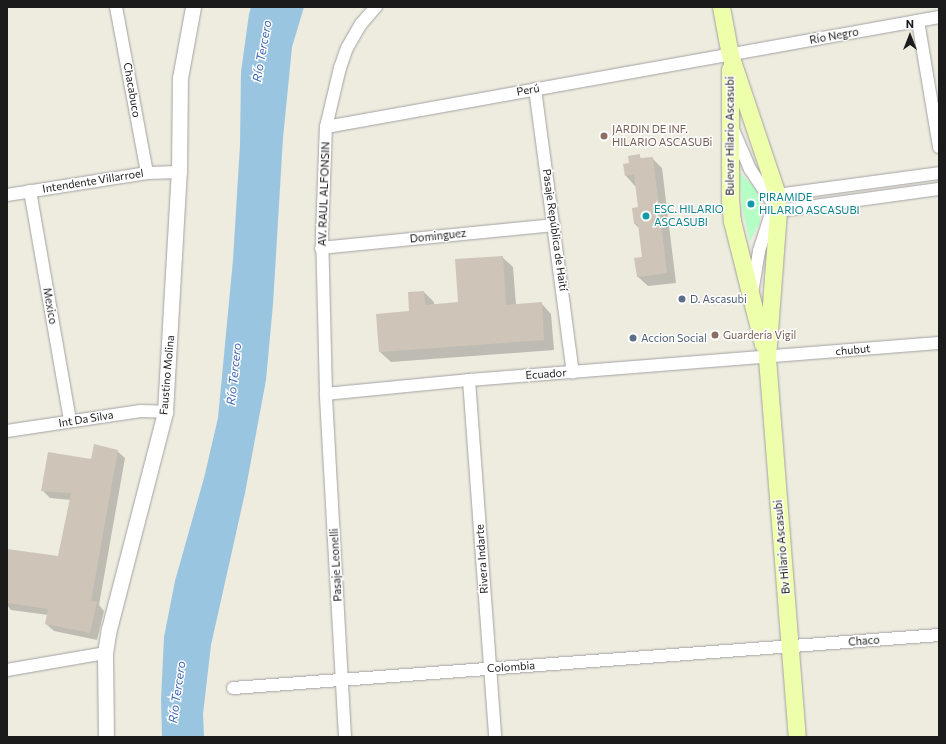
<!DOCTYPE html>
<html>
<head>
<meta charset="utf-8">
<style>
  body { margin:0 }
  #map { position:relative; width:946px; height:744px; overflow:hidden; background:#eeebdf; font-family:Commissioner,sans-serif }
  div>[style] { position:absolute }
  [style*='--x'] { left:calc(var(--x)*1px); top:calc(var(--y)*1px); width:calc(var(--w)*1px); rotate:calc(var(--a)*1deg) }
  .park>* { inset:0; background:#b5ffc7 }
  .water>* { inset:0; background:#9ac5e1 }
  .shadow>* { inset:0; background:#0003 }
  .building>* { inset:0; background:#cec5b8 }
  .roads { filter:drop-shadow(0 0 1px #a2a2a2) drop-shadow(0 0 1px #a2a2a2) }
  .minor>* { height:12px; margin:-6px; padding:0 6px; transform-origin:6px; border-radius:6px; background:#fff }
  .tertiary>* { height:15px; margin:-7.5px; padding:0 7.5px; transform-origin:7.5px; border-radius:7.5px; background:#fff }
  .secondary>* { height:17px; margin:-8.5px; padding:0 8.5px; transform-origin:8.5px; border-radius:8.5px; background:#edffab }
  .dots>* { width:11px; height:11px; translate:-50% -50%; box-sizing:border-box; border:2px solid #fff; border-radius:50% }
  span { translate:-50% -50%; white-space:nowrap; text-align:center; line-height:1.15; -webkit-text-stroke:3px #fff; paint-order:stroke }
  .street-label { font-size:11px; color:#1b1b1b }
  .education-label { font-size:11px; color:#785e54 }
  .left { translate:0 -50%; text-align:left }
  .culture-label { font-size:11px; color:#0d838f }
  .service-label { font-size:11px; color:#4e5e75 }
  .water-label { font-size:12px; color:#3f66b2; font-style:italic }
  .frame { position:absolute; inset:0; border:8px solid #1b1b1b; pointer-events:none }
  .north { position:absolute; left:890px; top:16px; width:40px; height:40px; -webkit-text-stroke:3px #fff; paint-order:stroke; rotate:0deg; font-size:11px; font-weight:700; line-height:16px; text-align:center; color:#1b1b1b }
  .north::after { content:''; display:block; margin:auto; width:14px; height:18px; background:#1b1b1b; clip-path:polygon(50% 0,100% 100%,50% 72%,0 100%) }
</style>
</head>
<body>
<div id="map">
  <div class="park">
    <i style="clip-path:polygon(740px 173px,756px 189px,760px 206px,760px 222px,750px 241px,742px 207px)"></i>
  </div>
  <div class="water">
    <i style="clip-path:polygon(251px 7px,304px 7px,292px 47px,283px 138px,273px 304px,266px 380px,245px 493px,211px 645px,203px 714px,204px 737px,162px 737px,161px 700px,164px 637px,175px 581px,204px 478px,218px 418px,233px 260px,240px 145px,241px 72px,249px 14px)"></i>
  </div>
  <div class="shadow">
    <i style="clip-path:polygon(639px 156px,642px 159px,652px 158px,662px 168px,676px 283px,648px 286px,637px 276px,643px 258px,639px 228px,635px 224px,639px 208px,636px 187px,626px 176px,624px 164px,630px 164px)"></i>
    <i style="clip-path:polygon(502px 257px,513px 267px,516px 305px,541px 303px,551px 314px,554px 350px,391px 362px,380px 352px,424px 292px,434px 302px,434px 305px,459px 303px)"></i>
    <i style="clip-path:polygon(117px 451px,125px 458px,99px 605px,104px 611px,97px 640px,54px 631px,46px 624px,48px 615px,11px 610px,7px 605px,7px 550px,59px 557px,71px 500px,50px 498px,42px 490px,92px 460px)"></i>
  </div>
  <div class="building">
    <i style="clip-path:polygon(640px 154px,640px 158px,653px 157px,667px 273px,637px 277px,634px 258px,642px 257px,638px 224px,634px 224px,632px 208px,638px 207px,634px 175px,625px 176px,623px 164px,629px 163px,628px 156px)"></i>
    <i style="clip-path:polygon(503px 256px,506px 305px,542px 302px,544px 340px,379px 352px,376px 314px,409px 311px,408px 292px,424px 291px,425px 305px,458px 302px,455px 259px)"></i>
    <i style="clip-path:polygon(94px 444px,118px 450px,91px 601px,97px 602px,90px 633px,45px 624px,48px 609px,7px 603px,7px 549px,58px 556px,71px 493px,41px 491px,48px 452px,91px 459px)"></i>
  </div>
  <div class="roads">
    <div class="minor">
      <i style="--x:116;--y:7;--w:169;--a:79.4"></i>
      <i style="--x:918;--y:21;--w:128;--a:80.5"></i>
      <i style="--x:535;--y:89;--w:286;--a:82.4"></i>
      <i style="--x:326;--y:127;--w:623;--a:-10.17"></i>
      <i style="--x:732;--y:127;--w:46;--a:66.8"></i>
      <i style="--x:750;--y:169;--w:50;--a:56.3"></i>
      <i style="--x:778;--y:211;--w:162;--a:-7.8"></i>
      <i style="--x:30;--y:191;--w:233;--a:80.1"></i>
      <i style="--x:7;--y:195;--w:142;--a:-8.9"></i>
      <i style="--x:147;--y:173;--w:32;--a:-2"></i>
      <i style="--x:321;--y:248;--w:234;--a:-5.6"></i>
      <i style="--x:752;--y:293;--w:43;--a:-80.5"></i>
      <i style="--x:759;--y:251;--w:59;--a:-72.2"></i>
      <i style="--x:777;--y:195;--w:163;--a:-7.7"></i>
      <i style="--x:469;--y:380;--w:358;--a:85.8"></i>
      <i style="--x:326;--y:394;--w:144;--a:-5.6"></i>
      <i style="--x:469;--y:380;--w:471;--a:-4.5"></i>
      <i style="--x:7;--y:431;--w:135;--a:-8.5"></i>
      <i style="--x:141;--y:411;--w:24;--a:2"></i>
      <i style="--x:7;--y:670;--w:99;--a:-9.8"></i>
      <i style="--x:233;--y:688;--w:708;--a:-4.29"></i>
      <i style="--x:345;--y:737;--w:344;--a:-93.2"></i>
      <i style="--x:326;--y:394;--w:160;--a:-91.4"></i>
      <i style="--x:322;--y:234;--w:107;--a:-87.9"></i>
      <i style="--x:326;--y:127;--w:61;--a:-76.7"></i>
      <i style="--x:340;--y:68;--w:21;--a:-71"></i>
      <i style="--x:347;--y:48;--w:28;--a:-60"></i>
      <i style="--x:361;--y:24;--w:23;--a:-49"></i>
    </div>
    <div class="tertiary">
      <i style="--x:106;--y:737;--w:84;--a:-90.7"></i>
      <i style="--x:105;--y:653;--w:24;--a:-81"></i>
      <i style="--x:109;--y:629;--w:224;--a:-75.5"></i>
      <i style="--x:165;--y:412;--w:240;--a:-86.7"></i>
      <i style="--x:179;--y:172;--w:94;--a:-89.4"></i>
      <i style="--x:180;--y:78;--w:72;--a:-79.6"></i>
    </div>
    <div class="secondary">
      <i style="--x:721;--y:7;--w:49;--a:79.4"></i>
      <i style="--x:730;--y:55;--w:148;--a:71.4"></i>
      <i style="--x:777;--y:195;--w:16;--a:86"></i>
      <i style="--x:778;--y:211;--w:147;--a:94.3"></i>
      <i style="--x:767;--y:358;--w:380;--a:85.5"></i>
      <i style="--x:730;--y:69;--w:130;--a:90"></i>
      <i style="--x:730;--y:199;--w:22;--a:85"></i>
      <i style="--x:732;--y:221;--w:127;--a:75.9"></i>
    </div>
  </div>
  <div class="dots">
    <i style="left:604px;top:136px;background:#8d6e63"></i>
    <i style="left:751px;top:204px;background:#0f9aa8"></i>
    <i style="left:646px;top:216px;background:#0f9aa8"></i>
    <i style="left:682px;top:299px;background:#5c6f8a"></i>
    <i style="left:715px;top:335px;background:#8d6e63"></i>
    <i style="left:633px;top:338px;background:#5c6f8a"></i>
  </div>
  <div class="street-label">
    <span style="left:834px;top:36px;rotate:-10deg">Río Negro</span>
    <span style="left:132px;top:90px;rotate:80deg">Chacabuco</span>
    <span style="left:528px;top:90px;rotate:-10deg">Perú</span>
    <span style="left:730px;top:136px;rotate:-90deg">Bulevar Hilario Ascasubi</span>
    <span style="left:93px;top:181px;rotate:-9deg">Intendente Villarroel</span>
    <span style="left:324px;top:194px;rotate:-88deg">AV. RAUL ALFONSIN</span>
    <span style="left:555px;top:230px;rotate:82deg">Pasaje República de Haití</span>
    <span style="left:438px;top:236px;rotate:-6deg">Dominguez</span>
    <span style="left:50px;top:306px;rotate:80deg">Mexico</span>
    <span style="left:853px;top:350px;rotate:-5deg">chubut</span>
    <span style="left:546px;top:374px;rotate:-4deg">Ecuador</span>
    <span style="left:167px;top:375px;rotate:-85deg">Faustino Molina</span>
    <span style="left:86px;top:419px;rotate:-9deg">Int Da Silva</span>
    <span style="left:782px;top:547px;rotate:-95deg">Bv Hilario Ascasubi</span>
    <span style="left:482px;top:559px;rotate:-94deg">Rivera Indarte</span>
    <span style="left:336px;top:565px;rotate:-93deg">Pasaje Leonelli</span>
    <span style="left:864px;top:641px;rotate:-4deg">Chaco</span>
    <span style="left:511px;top:667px;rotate:-4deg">Colombia</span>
  </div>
  <div class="education-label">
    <span class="left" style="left:612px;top:136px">JARDIN DE INF.<br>HILARIO ASCASUBi</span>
    <span class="left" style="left:723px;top:335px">Guardería Vigil</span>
  </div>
  <div class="culture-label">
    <span class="left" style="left:759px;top:204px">PIRAMIDE<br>HILARIO ASCASUBI</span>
    <span class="left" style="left:654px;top:216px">ESC. HILARIO<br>ASCASUBI</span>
  </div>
  <div class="service-label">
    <span class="left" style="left:690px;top:299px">D. Ascasubi</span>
    <span class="left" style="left:641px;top:338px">Accion Social</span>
  </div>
  <div class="water-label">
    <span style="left:262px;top:51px;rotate:-80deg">Río Tercero</span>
    <span style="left:234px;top:374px;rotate:-84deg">Río Tercero</span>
    <span style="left:177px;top:692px;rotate:-82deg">Río Tercero</span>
  </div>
  <div class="frame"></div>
  <div class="north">N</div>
</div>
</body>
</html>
